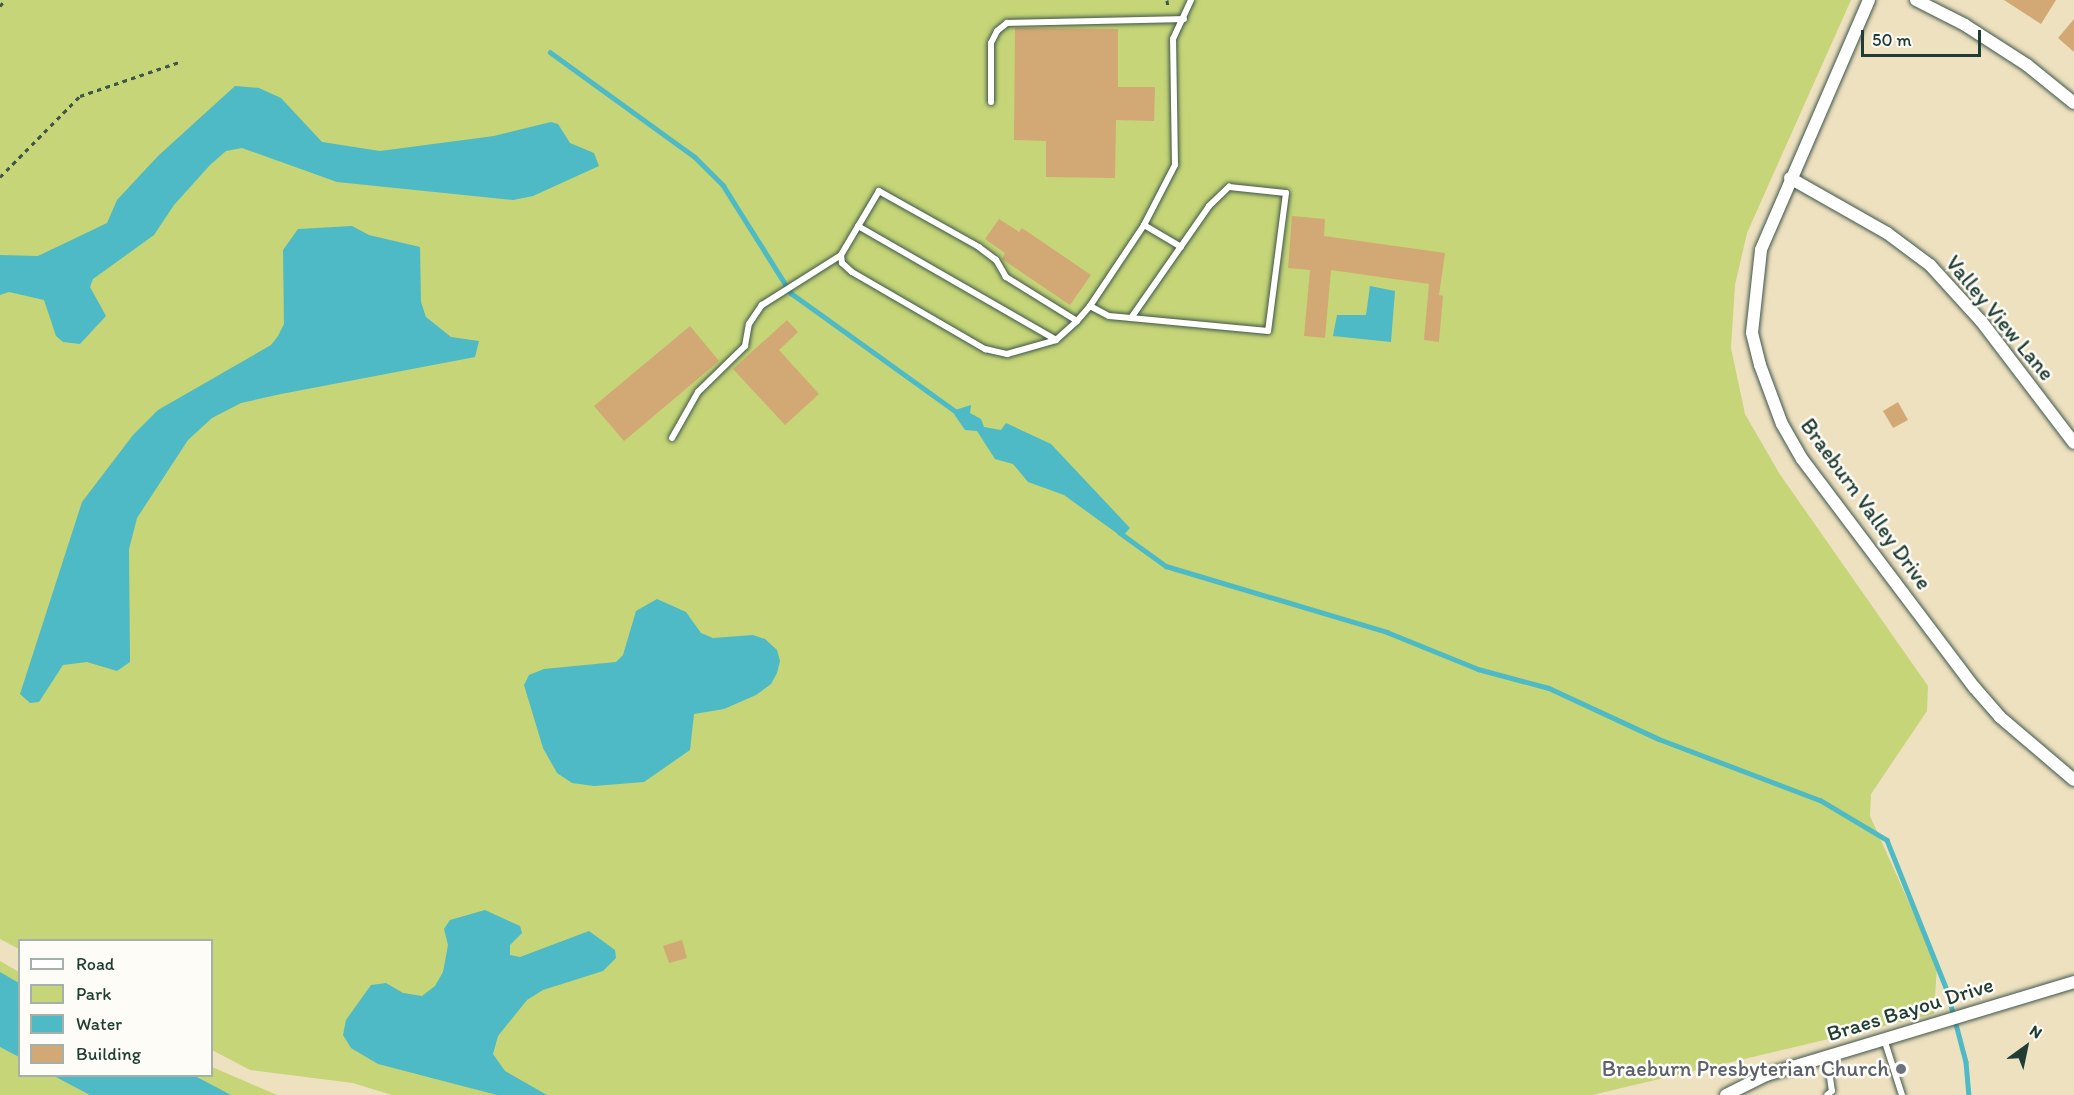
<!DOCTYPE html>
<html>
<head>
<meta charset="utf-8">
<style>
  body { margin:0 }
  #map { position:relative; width:2074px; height:1095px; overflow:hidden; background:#eee1c0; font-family:Itim,sans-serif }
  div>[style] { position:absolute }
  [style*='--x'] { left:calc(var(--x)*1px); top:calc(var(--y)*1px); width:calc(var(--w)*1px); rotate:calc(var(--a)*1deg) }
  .green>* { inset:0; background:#c5d577 }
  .water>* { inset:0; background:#4dbac6 }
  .stream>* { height:4.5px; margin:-2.25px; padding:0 2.25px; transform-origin:2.25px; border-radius:2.25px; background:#4dbac6 }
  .building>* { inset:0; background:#d2a974 }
  .path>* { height:3px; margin-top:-1.5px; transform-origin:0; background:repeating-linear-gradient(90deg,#3e5649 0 4.5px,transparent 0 9px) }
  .roads { filter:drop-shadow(0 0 2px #3e5649) drop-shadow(0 0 2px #3e5649) }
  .lane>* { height:6px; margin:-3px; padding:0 3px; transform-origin:3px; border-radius:3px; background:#fff }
  .street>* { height:12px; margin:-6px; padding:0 6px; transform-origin:6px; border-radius:6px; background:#fff }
  .dots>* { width:16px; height:16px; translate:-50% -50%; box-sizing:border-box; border:3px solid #fdfcf7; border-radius:50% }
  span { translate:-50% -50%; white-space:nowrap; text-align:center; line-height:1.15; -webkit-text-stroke:5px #fdfcf7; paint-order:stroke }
  .street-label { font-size:22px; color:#1f3d34 }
  .worship-label { font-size:22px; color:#5b616d }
  .right { translate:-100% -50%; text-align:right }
  .legend { position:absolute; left:18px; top:939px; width:195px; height:138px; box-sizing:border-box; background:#fdfcf7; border:2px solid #a4b0a9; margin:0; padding:8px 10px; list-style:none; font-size:18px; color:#1f3d34 }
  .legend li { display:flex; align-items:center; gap:12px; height:30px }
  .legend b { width:30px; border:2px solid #a4b0a9 }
  .north { position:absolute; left:1996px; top:1017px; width:60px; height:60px; -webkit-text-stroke:4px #fdfcf7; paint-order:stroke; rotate:33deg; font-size:16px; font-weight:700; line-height:24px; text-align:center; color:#1f3d34 }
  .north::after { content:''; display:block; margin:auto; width:21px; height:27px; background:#1f3d34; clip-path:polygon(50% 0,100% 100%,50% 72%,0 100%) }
  .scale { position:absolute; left:1861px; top:30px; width:120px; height:27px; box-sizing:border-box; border:3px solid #1f3d34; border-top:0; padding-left:8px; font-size:18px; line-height:21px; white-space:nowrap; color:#1f3d34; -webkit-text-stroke:4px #fdfcf7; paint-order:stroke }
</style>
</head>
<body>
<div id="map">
  <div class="green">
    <i style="clip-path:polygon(0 0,1851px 0,1747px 233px,1735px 285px,1731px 348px,1745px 414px,1779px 473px,1928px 686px,1927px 711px,1871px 794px,1870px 816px,1937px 965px,1934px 1014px,1592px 1095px,392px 1095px,353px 1083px,250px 1070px,212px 1050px,212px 940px,20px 940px,19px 949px,0 939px)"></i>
    <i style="clip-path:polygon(0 961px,19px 972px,20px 1076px,212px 1076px,212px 1067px,277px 1095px,0 1095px)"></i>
  </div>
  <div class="water">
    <i style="clip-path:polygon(235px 86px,259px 88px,281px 98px,322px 142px,380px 151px,494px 136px,551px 122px,558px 124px,570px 143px,594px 153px,599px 166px,533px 196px,513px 200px,337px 182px,242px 148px,226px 151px,210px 165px,174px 205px,154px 235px,93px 279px,90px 287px,106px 316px,80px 344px,63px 342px,56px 336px,44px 300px,9px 292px,0 295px,0 255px,38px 256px,107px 223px,117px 200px,158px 156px)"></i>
    <i style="clip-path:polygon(352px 226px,369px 235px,420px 247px,421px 302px,426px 317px,451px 337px,479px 341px,475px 357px,281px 394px,241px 403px,212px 418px,188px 440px,137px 518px,129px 549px,130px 662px,117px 671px,87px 662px,63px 665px,39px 702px,30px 703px,20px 694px,82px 502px,133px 435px,158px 410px,271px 345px,278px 336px,284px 324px,283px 250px,298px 229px)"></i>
    <i style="clip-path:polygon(1370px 286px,1395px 291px,1391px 342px,1333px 336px,1337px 315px,1366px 315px)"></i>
    <i style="clip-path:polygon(971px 405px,970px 413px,981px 419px,984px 427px,1001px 430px,1006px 423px,1051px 444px,1130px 528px,1122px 537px,1064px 495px,1028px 482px,1013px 464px,995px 459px,977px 431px,965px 430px,952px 411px)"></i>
    <i style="clip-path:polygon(657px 599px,686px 612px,701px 633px,713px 638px,753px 635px,765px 639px,777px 650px,780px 661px,777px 673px,771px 684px,756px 695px,724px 709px,694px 714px,690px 750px,644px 782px,594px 786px,572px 783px,557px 773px,543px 748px,524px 685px,529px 675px,544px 669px,616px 662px,623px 655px,636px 611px)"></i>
    <i style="clip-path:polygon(485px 910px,520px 926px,522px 933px,510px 945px,510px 955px,520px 957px,589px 931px,615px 950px,616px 958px,603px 971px,543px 990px,527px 1000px,498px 1036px,493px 1054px,505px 1071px,547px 1095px,497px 1095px,378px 1064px,351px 1048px,343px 1035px,346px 1020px,371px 985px,386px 983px,403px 993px,422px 996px,435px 986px,443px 972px,448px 945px,444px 929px,450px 920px)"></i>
    <i style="clip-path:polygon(0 972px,19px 983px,19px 1057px,0 1047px)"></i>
    <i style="clip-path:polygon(54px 1076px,195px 1076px,231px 1095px,90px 1095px)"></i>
  </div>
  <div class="stream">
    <i style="--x:550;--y:52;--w:179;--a:35.9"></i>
    <i style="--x:695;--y:157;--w:40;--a:45"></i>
    <i style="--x:723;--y:185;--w:128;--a:57.8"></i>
    <i style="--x:791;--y:293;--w:206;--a:35.7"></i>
    <i style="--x:1119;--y:532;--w:58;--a:35.9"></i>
    <i style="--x:1166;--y:566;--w:231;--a:16.6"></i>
    <i style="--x:1387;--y:632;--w:98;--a:22.1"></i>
    <i style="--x:1478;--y:669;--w:73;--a:15"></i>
    <i style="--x:1549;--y:688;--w:121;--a:24.9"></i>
    <i style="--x:1659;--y:739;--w:172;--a:20.8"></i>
    <i style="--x:1820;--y:800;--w:78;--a:30.8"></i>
    <i style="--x:1887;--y:840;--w:162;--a:68.2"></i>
    <i style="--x:1947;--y:990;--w:74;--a:75.2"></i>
    <i style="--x:1966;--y:1062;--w:33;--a:85"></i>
  </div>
  <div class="building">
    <i style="clip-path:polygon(2004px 0,2056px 0,2041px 24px)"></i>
    <i style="clip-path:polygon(2074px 19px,2074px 52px,2058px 38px)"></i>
    <i style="clip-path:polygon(1015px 28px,1118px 29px,1118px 87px,1155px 87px,1154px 121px,1116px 120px,1115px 178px,1046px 177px,1046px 141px,1014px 140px)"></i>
    <i style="clip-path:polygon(1292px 216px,1325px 219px,1324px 236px,1445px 253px,1439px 295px,1443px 296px,1439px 342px,1424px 340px,1429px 284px,1331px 270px,1325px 338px,1304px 336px,1310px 270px,1288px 268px)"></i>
    <i style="clip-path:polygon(999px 219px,1019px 232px,1022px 228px,1091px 275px,1070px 305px,1002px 259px,1005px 253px,985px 239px)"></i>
    <i style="clip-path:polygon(787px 320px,798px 332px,779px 350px,819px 394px,785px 425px,733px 369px)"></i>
    <i style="clip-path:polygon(690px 326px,719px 361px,624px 441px,594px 406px)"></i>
    <i style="clip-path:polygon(1898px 402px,1908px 420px,1893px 428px,1883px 411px)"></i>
    <i style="clip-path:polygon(682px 940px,687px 958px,669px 963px,663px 946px)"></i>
  </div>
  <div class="path">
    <i style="--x:1167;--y:0;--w:8;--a:83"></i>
    <i style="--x:0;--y:6;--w:8;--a:-50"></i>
    <i style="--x:0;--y:177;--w:114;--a:-45.4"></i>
    <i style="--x:80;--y:96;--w:108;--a:-18.9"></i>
  </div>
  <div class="roads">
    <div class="lane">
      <i style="--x:991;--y:102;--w:59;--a:-90"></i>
      <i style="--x:991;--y:43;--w:13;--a:-63"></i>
      <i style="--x:997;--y:31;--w:13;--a:-39"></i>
      <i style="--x:1007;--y:23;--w:177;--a:-1.3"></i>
      <i style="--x:1229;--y:187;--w:57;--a:6"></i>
      <i style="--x:1286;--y:193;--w:139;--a:97.4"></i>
      <i style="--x:1268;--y:331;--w:138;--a:-174.6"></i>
      <i style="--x:1131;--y:318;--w:136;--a:-55.1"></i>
      <i style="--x:1209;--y:206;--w:28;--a:-44"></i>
      <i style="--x:1144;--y:225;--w:43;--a:30.7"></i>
      <i style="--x:858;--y:226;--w:228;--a:29.9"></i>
      <i style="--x:1090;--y:306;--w:21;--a:28"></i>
      <i style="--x:1109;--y:316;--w:22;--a:5"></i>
      <i style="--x:1077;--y:321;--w:84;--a:-148.2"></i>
      <i style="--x:1006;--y:277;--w:20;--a:-120"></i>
      <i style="--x:996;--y:260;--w:21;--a:-143"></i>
      <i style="--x:979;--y:247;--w:115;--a:-150.8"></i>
      <i style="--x:879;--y:191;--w:74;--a:120.7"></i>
      <i style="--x:841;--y:255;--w:8;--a:83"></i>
      <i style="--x:842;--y:263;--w:13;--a:42"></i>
      <i style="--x:852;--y:272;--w:154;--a:30.1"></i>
      <i style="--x:985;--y:349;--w:23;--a:13"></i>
      <i style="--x:1007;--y:354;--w:51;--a:-15.9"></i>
      <i style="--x:1056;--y:340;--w:28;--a:-42"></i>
      <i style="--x:1077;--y:321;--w:20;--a:-49"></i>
      <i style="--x:1090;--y:306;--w:97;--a:-56.3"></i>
      <i style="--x:1144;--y:225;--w:68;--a:-62.7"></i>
      <i style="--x:1175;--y:165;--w:126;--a:-90.9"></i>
      <i style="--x:1173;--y:39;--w:43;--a:-65.2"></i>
      <i style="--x:672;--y:438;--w:53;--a:-60.5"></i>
      <i style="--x:698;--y:392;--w:66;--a:-44.4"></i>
      <i style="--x:745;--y:346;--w:22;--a:-80"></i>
      <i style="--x:749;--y:324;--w:23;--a:-56"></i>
      <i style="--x:762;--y:305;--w:93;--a:-32.3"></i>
      <i style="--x:1884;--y:1039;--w:59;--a:72.2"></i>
      <i style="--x:1827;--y:1056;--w:35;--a:82"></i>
      <i style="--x:1832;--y:1091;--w:6;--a:141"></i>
    </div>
    <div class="street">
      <i style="--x:1869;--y:0;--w:272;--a:113.4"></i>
      <i style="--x:1761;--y:250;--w:83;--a:96.2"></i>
      <i style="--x:1752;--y:333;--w:33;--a:76"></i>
      <i style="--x:1760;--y:365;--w:63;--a:69.6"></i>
      <i style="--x:1782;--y:424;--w:40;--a:60.3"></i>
      <i style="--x:1802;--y:459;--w:286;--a:53"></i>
      <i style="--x:1974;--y:687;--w:40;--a:49"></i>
      <i style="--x:2000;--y:717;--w:97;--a:40.4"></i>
      <i style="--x:1916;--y:0;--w:55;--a:27"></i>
      <i style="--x:1965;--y:25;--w:74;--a:32.8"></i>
      <i style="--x:2027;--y:65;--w:60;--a:39"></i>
      <i style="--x:1790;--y:178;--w:112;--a:29.6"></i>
      <i style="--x:1887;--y:233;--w:54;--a:36.7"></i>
      <i style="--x:1930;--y:265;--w:76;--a:47.7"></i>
      <i style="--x:1981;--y:321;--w:153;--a:52.7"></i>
      <i style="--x:1726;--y:1095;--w:45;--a:-26.6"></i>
      <i style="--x:1766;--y:1075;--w:322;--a:-16.8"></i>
    </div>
  </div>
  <div class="dots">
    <i style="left:1901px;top:1069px;background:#6b7280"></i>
  </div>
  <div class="street-label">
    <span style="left:2000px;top:318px;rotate:50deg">Valley View Lane</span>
    <span style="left:1866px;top:504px;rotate:54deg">Braeburn Valley Drive</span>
    <span style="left:1910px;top:1009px;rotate:-17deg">Braes Bayou Drive</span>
  </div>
  <div class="worship-label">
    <span class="right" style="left:1889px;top:1069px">Braeburn Presbyterian Church</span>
  </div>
  <ul class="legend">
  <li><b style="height:8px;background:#fff"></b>Road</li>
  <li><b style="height:16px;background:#c5d577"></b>Park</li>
  <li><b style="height:16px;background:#4dbac6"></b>Water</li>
  <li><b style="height:16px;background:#d2a974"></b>Building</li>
  </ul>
  <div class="north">N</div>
  <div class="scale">50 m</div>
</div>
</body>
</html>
